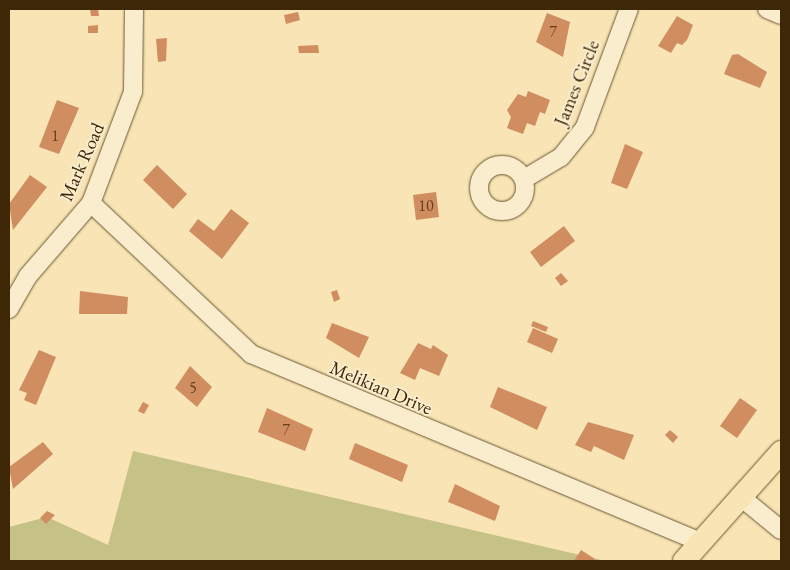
<!DOCTYPE html>
<html>
<head>
<meta charset="utf-8">
<style>
  body { margin:0 }
  #map { position:relative; width:790px; height:570px; overflow:hidden; background:#f8e4b4; font-family:"EB Garamond",serif }
  div>[style] { position:absolute }
  [style*='--x'] { left:calc(var(--x)*1px); top:calc(var(--y)*1px); width:calc(var(--w)*1px); rotate:calc(var(--a)*1deg) }
  .green>* { inset:0; background:#c5c187 }
  .building>* { inset:0; background:#d08d5f }
  .roads { filter:drop-shadow(0 0 1px #6c5632) drop-shadow(0 0 1px #6c5632) }
  .minor>* { height:18px; margin:-9px; padding:0 9px; transform-origin:9px; border-radius:9px; background:#faedce }
  .minor>.ring { margin:-9px; padding:0; box-sizing:content-box; background:none; border:18px solid #faedce; border-radius:50% }
  .major>* { height:22px; margin:-11px; padding:0 11px; transform-origin:11px; border-radius:11px; background:#f8e4b4 }
  span { translate:-50% -50%; white-space:nowrap; text-align:center; line-height:1.15; -webkit-text-stroke:4px #faedce; paint-order:stroke }
  .number-label { font-size:16px; color:#62401c }
  .number-label span { -webkit-text-stroke-width:0 }
  .street-label { font-size:19px; color:#3e2706 }
  .frame { position:absolute; inset:0; border:10px solid #3e2706; pointer-events:none }
</style>
</head>
<body>
<div id="map">
  <div class="green">
    <i style="clip-path:polygon(133px 451px,606px 561px,9px 561px,9px 527px,47px 517px,108px 545px)"></i>
  </div>
  <div class="building">
    <i style="clip-path:polygon(90px 9px,98px 9px,99px 16px,91px 16px)"></i>
    <i style="clip-path:polygon(298px 12px,300px 20px,286px 24px,284px 15px)"></i>
    <i style="clip-path:polygon(547px 13px,570px 22px,563px 57px,536px 42px)"></i>
    <i style="clip-path:polygon(677px 16px,693px 25px,687px 40px,682px 45px,677px 43px,671px 53px,658px 46px)"></i>
    <i style="clip-path:polygon(98px 25px,98px 33px,88px 33px,88px 26px)"></i>
    <i style="clip-path:polygon(167px 38px,166px 61px,158px 62px,156px 39px)"></i>
    <i style="clip-path:polygon(318px 45px,319px 53px,299px 53px,298px 46px)"></i>
    <i style="clip-path:polygon(738px 54px,767px 72px,760px 88px,724px 74px,732px 55px)"></i>
    <i style="clip-path:polygon(528px 91px,550px 100px,545px 114px,540px 112px,535px 126px,527px 123px,523px 134px,507px 128px,511px 117px,507px 110px,518px 94px,526px 97px)"></i>
    <i style="clip-path:polygon(57px 100px,79px 108px,59px 154px,39px 147px)"></i>
    <i style="clip-path:polygon(625px 144px,643px 152px,627px 189px,611px 183px)"></i>
    <i style="clip-path:polygon(157px 165px,187px 194px,173px 209px,143px 180px)"></i>
    <i style="clip-path:polygon(30px 175px,47px 187px,13px 230px,9px 204px)"></i>
    <i style="clip-path:polygon(436px 192px,439px 217px,416px 220px,413px 195px)"></i>
    <i style="clip-path:polygon(231px 209px,249px 223px,222px 259px,189px 231px,198px 219px,214px 231px)"></i>
    <i style="clip-path:polygon(564px 226px,575px 241px,541px 267px,530px 252px)"></i>
    <i style="clip-path:polygon(561px 273px,568px 281px,561px 286px,555px 278px)"></i>
    <i style="clip-path:polygon(337px 290px,340px 299px,334px 302px,331px 292px)"></i>
    <i style="clip-path:polygon(80px 291px,128px 297px,127px 314px,79px 314px)"></i>
    <i style="clip-path:polygon(533px 321px,548px 327px,546px 332px,531px 326px)"></i>
    <i style="clip-path:polygon(332px 323px,369px 337px,359px 358px,326px 338px)"></i>
    <i style="clip-path:polygon(533px 328px,558px 339px,552px 353px,527px 342px)"></i>
    <i style="clip-path:polygon(418px 343px,431px 349px,433px 345px,448px 355px,439px 376px,420px 368px,415px 380px,400px 373px)"></i>
    <i style="clip-path:polygon(39px 350px,56px 357px,36px 405px,24px 400px,27px 393px,19px 390px)"></i>
    <i style="clip-path:polygon(190px 366px,212px 387px,197px 407px,175px 388px)"></i>
    <i style="clip-path:polygon(498px 387px,547px 407px,537px 430px,490px 407px)"></i>
    <i style="clip-path:polygon(740px 398px,757px 410px,737px 438px,720px 426px)"></i>
    <i style="clip-path:polygon(143px 402px,149px 405px,144px 414px,138px 411px)"></i>
    <i style="clip-path:polygon(267px 408px,313px 429px,305px 451px,258px 432px)"></i>
    <i style="clip-path:polygon(588px 422px,634px 435px,624px 460px,594px 446px,591px 452px,575px 445px)"></i>
    <i style="clip-path:polygon(670px 430px,678px 437px,673px 443px,665px 435px)"></i>
    <i style="clip-path:polygon(43px 442px,53px 454px,13px 489px,9px 467px)"></i>
    <i style="clip-path:polygon(355px 443px,408px 465px,402px 482px,349px 459px)"></i>
    <i style="clip-path:polygon(455px 484px,500px 506px,495px 521px,448px 502px)"></i>
    <i style="clip-path:polygon(47px 511px,55px 515px,46px 524px,40px 518px)"></i>
    <i style="clip-path:polygon(581px 550px,595px 559px,594px 561px,574px 561px)"></i>
  </div>
  <div class="roads">
    <div class="minor">
      <i style="--x:767;--y:9;--w:15;--a:23"></i>
      <i class="ring" style="left:479px;top:165px;width:28px;height:28px"></i>
      <i style="--x:524;--y:179;--w:43;--a:-30.7"></i>
      <i style="--x:561;--y:157;--w:38;--a:-51"></i>
      <i style="--x:585;--y:127;--w:126;--a:-69.6"></i>
      <i style="--x:91;--y:203;--w:220;--a:43.3"></i>
      <i style="--x:251;--y:354;--w:487;--a:22.7"></i>
      <i style="--x:9;--y:309;--w:38;--a:-60"></i>
      <i style="--x:28;--y:276;--w:96;--a:-49.2"></i>
      <i style="--x:91;--y:203;--w:119;--a:-69.3"></i>
      <i style="--x:133;--y:92;--w:83;--a:-89.3"></i>
      <i style="--x:742;--y:498;--w:50;--a:39.4"></i>
    </div>
    <div class="major">
      <i style="--x:684;--y:561;--w:146;--a:-48.3"></i>
    </div>
  </div>
  <div class="number-label">
    <span style="left:553px;top:32px">7</span>
    <span style="left:55px;top:136px">1</span>
    <span style="left:426px;top:206px">10</span>
    <span style="left:193px;top:388px">5</span>
    <span style="left:286px;top:430px">7</span>
  </div>
  <div class="street-label">
    <span style="left:577px;top:83px;rotate:-68deg">James Circle</span>
    <span style="left:82px;top:162px;rotate:-66deg">Mark Road</span>
    <span style="left:381px;top:388px;rotate:23deg">Melikian Drive</span>
  </div>
  <div class="frame"></div>
</div>
</body>
</html>
